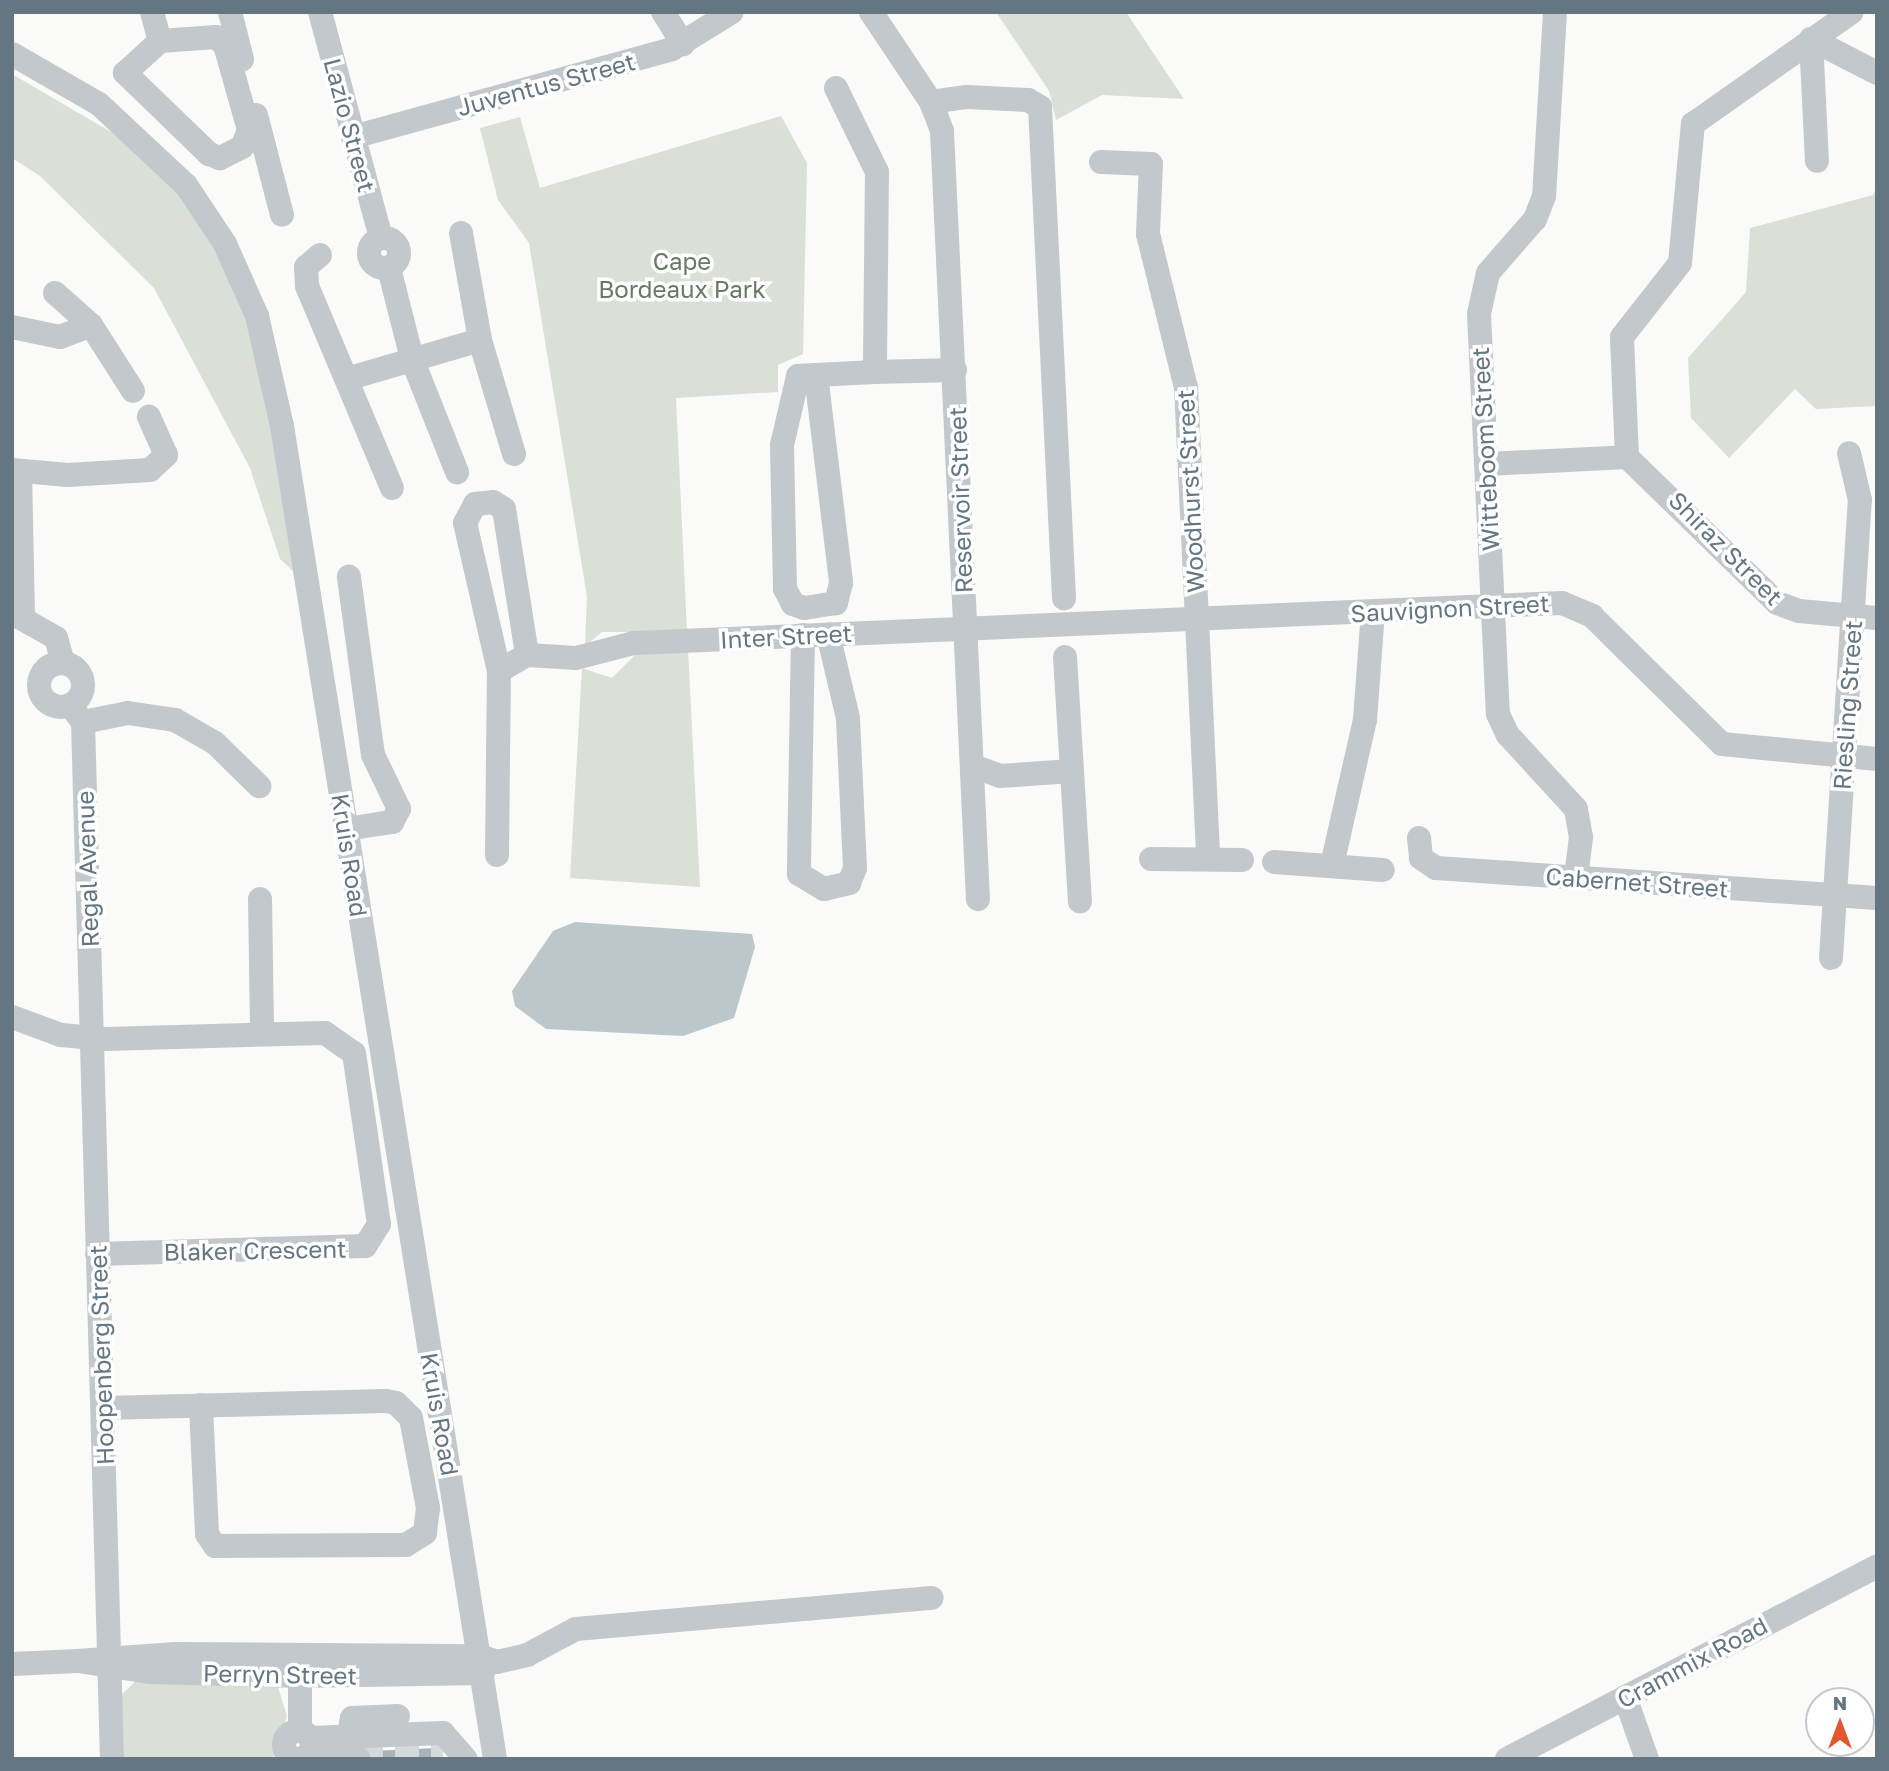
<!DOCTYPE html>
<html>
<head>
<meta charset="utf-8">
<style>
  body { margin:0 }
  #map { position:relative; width:1889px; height:1771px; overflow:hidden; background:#fafaf8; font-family:"Golos Text",sans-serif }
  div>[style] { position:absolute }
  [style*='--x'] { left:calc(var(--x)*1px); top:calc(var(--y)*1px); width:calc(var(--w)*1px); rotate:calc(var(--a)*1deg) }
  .green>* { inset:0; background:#dadfd7 }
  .water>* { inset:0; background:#bbc7cb }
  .building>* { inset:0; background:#aab3b9 }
  .minor-tunnel>* { height:24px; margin-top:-12px; transform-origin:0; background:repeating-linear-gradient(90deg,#d5d9db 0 24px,transparent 0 36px) }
  .minor>* { height:24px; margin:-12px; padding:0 12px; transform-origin:12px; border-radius:12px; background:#c3c8cc }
  .minor>.ring { margin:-12px; padding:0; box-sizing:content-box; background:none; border:24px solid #c3c8cc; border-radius:50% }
  span { translate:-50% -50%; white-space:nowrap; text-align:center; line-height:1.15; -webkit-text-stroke:7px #fff; paint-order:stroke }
  .street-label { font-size:24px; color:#657683 }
  .park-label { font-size:24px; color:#687a64 }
  .frame { position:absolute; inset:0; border:14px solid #657683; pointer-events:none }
  .north { position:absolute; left:1805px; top:1687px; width:70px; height:70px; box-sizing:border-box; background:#fff; border:2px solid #c1c8cd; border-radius:50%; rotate:0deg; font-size:19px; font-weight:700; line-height:28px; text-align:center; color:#657683 }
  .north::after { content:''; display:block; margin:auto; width:24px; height:32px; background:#e4572e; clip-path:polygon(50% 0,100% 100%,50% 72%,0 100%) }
</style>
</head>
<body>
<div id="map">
  <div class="green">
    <i style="clip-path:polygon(996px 12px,1126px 12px,1184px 99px,1102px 95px,1056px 120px,1049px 91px)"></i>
    <i style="clip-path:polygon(12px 74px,135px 146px,165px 174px,212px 239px,255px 341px,296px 574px,280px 559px,250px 468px,154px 288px,40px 176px,12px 158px)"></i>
    <i style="clip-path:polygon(781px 116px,807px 163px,803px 354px,778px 365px,778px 392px,676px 398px,687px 632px,602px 632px,585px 646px,587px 597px,529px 243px,498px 200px,480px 128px,520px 117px,540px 188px)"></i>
    <i style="clip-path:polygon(1877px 187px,1877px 406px,1816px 409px,1795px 389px,1729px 458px,1691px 418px,1688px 358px,1746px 292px,1750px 228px,1873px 195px)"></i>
    <i style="clip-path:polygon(688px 649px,700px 887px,570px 878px,582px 668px,612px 678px,635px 655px)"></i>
    <i style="clip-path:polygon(139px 1678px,278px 1687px,287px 1716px,276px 1754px,270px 1759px,120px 1759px,120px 1696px)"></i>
  </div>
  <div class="water">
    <i style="clip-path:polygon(575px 922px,752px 934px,755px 947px,734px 1018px,683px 1036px,546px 1029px,515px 1006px,512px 991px,553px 931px)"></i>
  </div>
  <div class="building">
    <i style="clip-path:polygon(437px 1748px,443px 1759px,374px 1759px,371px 1751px)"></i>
  </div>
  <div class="minor-tunnel">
    <i style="--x:359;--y:1757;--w:84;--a:0"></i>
  </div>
  <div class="minor">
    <i style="--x:152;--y:12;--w:30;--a:75"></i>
    <i style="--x:230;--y:12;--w:49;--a:75.7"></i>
    <i style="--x:320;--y:12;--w:234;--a:74.9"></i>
    <i style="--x:663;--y:12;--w:38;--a:58"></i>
    <i style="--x:871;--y:12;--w:108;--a:56.3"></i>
    <i style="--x:931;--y:102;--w:31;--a:69"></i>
    <i style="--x:942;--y:131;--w:769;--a:87.32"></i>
    <i style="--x:1555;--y:12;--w:184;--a:93.4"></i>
    <i style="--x:1544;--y:196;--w:25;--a:111"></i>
    <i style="--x:1535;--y:219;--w:72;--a:131"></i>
    <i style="--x:1488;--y:273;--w:42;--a:102.4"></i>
    <i style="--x:1479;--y:314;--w:400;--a:87.3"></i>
    <i style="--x:1498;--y:714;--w:23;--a:65"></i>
    <i style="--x:1508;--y:735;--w:100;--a:47.4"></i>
    <i style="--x:1576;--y:809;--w:28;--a:80"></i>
    <i style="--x:1581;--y:837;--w:41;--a:97"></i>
    <i style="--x:216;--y:37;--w:12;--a:42"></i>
    <i style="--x:225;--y:45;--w:88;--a:74.2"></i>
    <i style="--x:249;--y:130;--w:18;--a:112"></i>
    <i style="--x:242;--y:147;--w:25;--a:153"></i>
    <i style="--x:220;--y:158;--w:12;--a:-160"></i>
    <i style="--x:209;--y:154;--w:117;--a:-136"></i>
    <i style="--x:125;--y:73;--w:47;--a:-42.4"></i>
    <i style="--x:160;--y:41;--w:56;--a:-4.1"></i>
    <i style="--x:1811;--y:39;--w:122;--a:87.2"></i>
    <i style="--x:1811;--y:39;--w:74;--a:27.3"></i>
    <i style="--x:12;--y:54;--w:100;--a:29.9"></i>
    <i style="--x:99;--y:104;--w:119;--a:43"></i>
    <i style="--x:186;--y:185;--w:71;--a:56.5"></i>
    <i style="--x:225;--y:244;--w:79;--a:66"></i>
    <i style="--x:257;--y:316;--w:113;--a:77.2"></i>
    <i style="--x:282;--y:426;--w:1350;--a:80.92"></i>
    <i style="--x:836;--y:88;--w:93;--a:64"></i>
    <i style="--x:877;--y:172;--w:200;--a:90.6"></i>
    <i style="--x:931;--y:102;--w:36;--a:-8"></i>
    <i style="--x:967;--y:97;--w:61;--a:2.8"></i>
    <i style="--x:1028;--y:100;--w:14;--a:30"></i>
    <i style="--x:1040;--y:107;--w:492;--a:87.2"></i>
    <i style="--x:256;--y:115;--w:103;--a:75.4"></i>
    <i style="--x:353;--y:137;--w:331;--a:-15.4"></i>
    <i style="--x:672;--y:49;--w:70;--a:-31.7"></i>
    <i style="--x:1101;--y:162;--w:50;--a:2.3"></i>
    <i style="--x:1151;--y:164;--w:70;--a:92.5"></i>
    <i style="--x:1148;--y:234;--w:158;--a:76.1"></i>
    <i style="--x:1186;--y:387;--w:472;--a:87.3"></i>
    <i style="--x:461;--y:233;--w:109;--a:79.9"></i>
    <i style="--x:480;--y:340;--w:119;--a:73.4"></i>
    <i class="ring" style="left:369px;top:238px;width:6px;height:6px"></i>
    <i style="--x:320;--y:255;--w:18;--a:139"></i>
    <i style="--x:306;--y:267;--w:19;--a:87"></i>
    <i style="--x:307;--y:286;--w:219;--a:67.2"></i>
    <i style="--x:389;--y:268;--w:94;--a:75.8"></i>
    <i style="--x:412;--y:359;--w:122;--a:68.3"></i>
    <i style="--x:55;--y:293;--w:48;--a:41.6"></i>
    <i style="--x:91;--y:325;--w:78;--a:57.5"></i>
    <i style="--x:12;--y:327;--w:49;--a:11.8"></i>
    <i style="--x:60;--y:337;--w:33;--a:-21"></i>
    <i style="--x:816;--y:375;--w:209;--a:83.1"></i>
    <i style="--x:841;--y:583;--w:21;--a:104"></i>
    <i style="--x:836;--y:603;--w:32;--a:171"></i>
    <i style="--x:804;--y:608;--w:12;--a:-160"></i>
    <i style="--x:793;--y:604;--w:17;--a:-118"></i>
    <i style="--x:785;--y:589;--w:144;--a:-91.2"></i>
    <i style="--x:782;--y:445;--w:71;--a:-76.9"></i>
    <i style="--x:798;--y:376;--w:18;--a:-3"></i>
    <i style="--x:816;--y:375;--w:59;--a:-2.9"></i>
    <i style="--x:875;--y:372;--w:80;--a:-1.4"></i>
    <i style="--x:350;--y:378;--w:135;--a:-16.3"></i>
    <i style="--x:1627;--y:457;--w:209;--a:44.2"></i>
    <i style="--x:1777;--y:603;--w:23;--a:20"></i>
    <i style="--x:1799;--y:611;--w:78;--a:5.1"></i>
    <i style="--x:1486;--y:464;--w:141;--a:-2.8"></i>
    <i style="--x:1627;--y:457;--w:120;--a:-92.4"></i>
    <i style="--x:1622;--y:337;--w:94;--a:-51.9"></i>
    <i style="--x:1680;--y:263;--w:140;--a:-84.7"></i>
    <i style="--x:1693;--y:124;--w:194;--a:-35.2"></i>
    <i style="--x:12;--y:470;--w:56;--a:5.1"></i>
    <i style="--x:68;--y:475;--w:82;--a:-3.5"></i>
    <i style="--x:150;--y:470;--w:22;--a:-43"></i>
    <i style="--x:166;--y:455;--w:42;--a:-114.1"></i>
    <i style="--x:20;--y:472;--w:146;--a:88.8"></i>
    <i style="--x:12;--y:613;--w:51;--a:29.6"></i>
    <i style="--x:56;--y:638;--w:26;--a:74"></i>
    <i style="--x:803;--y:635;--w:239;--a:91"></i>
    <i style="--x:799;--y:874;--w:29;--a:31"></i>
    <i style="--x:824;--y:889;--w:26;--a:-13"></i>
    <i style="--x:849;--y:883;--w:16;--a:-68"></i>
    <i style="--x:855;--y:868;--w:150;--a:-92.7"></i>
    <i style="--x:848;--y:718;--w:86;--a:-103.4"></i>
    <i style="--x:1065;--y:657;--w:245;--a:86.5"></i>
    <i class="ring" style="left:39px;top:663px;width:20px;height:20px"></i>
    <i style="--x:499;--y:671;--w:32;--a:-30"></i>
    <i style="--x:527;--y:655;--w:49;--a:3.5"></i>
    <i style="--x:576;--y:658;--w:60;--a:-14.5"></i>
    <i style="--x:634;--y:643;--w:929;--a:-2.47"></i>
    <i style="--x:1562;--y:603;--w:33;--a:23"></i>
    <i style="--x:1592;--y:616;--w:182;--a:44.6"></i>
    <i style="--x:1722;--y:744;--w:156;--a:5.5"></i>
    <i style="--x:70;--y:705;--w:21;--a:53"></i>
    <i style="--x:83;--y:722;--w:1037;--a:88.4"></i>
    <i style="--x:83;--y:722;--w:46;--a:-11.3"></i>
    <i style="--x:128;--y:713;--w:48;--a:8.5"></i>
    <i style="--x:175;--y:720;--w:46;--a:29.9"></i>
    <i style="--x:215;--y:743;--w:62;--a:44.3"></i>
    <i style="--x:973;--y:766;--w:29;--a:20"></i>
    <i style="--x:1000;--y:776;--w:72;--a:-4"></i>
    <i style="--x:346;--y:829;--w:47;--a:-8.7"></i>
    <i style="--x:392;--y:822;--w:15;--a:-62"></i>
    <i style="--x:399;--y:809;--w:60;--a:-115.7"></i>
    <i style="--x:373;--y:755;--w:180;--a:-97.7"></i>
    <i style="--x:1419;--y:838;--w:20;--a:84"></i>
    <i style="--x:1421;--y:858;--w:18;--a:34"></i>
    <i style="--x:1436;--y:868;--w:442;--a:3.9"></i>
    <i style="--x:497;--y:855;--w:184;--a:-89.4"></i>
    <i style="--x:499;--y:671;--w:152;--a:-102.9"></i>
    <i style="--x:465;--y:523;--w:21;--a:-62"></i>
    <i style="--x:475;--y:504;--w:18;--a:-6"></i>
    <i style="--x:493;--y:502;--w:13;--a:32"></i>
    <i style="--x:504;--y:509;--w:148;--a:81"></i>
    <i style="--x:1151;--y:859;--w:91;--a:0.6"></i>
    <i style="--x:1274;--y:862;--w:109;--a:4.2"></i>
    <i style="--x:1332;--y:865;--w:149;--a:-77.2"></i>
    <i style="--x:1365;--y:720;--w:108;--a:-85.8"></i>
    <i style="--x:260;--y:899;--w:133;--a:89.1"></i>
    <i style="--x:1831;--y:958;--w:459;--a:-86.4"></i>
    <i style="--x:1860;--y:500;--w:48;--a:-103.2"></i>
    <i style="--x:12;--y:1017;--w:52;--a:20.2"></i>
    <i style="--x:61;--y:1035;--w:45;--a:5.1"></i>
    <i style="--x:106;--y:1039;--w:219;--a:-1.6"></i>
    <i style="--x:325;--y:1033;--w:35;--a:35"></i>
    <i style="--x:354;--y:1053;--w:173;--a:81.7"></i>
    <i style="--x:379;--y:1224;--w:26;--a:122"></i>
    <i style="--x:365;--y:1246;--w:268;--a:178.3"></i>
    <i style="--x:103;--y:1408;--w:283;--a:-1.4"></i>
    <i style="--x:386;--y:1401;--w:10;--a:11"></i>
    <i style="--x:396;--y:1403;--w:21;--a:45"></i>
    <i style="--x:411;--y:1418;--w:92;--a:79.3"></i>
    <i style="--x:428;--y:1508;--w:25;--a:97"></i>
    <i style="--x:425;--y:1533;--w:22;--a:148"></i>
    <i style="--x:406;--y:1545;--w:191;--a:179.7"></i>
    <i style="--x:215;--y:1546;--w:14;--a:-124"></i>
    <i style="--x:207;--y:1534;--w:129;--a:-92.7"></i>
    <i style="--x:78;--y:1661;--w:97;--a:-4.1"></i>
    <i style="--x:175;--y:1654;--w:305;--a:0.4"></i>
    <i style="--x:480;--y:1656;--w:18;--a:19"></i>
    <i style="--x:497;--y:1662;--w:31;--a:-13"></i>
    <i style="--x:527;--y:1655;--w:55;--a:-28"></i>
    <i style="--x:576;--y:1629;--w:357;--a:-5"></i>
    <i style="--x:12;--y:1664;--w:66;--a:-2.6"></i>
    <i style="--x:78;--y:1661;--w:74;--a:8.6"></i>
    <i style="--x:151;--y:1672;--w:149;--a:1.5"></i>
    <i style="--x:300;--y:1676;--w:183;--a:-0.9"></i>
    <i style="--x:1625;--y:1697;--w:66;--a:70.5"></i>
    <i style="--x:300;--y:1731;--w:69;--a:-90"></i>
    <i class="ring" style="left:284px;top:1731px;width:4px;height:4px"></i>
    <i style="--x:349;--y:1736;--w:18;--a:-81"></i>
    <i style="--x:352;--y:1718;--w:46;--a:-2.5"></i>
    <i style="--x:310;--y:1738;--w:133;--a:-2.2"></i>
    <i style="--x:443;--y:1733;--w:35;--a:49"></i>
    <i style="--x:307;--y:1755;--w:52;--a:4.4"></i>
    <i style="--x:1507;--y:1759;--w:417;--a:-27.5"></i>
  </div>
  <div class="street-label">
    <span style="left:546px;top:84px;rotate:-15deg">Juventus Street</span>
    <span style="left:350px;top:125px;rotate:75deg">Lazio Street</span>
    <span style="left:1485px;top:449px;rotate:-93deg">Witteboom Street</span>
    <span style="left:1190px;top:491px;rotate:-93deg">Woodhurst Street</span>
    <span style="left:960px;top:500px;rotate:-92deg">Reservoir Street</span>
    <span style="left:1726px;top:548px;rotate:45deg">Shiraz Street</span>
    <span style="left:1450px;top:608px;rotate:-3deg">Sauvignon Street</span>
    <span style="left:786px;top:636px;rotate:-3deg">Inter Street</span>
    <span style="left:1847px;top:705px;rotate:-86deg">Riesling Street</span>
    <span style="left:350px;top:855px;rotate:81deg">Kruis Road</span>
    <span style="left:87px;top:869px;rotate:-92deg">Regal Avenue</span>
    <span style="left:1637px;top:882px;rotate:4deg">Cabernet Street</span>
    <span style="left:255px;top:1250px;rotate:-1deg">Blaker Crescent</span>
    <span style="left:101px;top:1355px;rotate:-92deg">Hoopenberg Street</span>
    <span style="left:440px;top:1414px;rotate:80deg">Kruis Road</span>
    <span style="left:1692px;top:1662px;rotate:-28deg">Crammix Road</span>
    <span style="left:280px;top:1674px;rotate:1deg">Perryn Street</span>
  </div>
  <div class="park-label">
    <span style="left:682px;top:275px">Cape<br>Bordeaux Park</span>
  </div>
  <div class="frame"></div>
  <div class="north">N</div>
</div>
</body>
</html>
